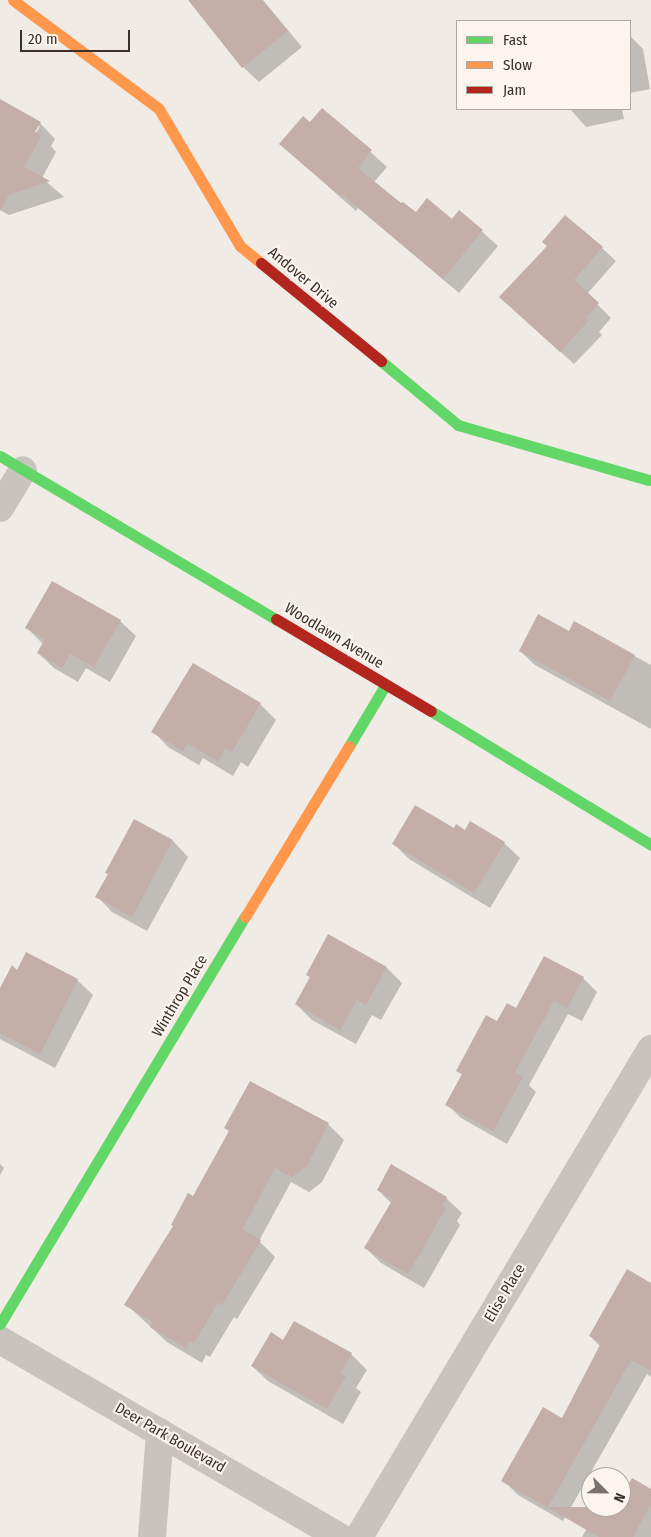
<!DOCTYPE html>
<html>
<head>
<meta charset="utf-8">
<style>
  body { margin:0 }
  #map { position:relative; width:651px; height:1537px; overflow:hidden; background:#f0ebe5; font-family:"Fira Sans Condensed",sans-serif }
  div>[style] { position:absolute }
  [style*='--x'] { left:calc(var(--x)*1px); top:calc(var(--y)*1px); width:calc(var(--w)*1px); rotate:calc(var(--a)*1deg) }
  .shadow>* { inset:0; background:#0003 }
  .building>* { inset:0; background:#c3afa7 }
  .street>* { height:28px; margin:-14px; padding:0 14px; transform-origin:14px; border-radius:14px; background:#c9c3be }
  .fast>* { height:11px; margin:-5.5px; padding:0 5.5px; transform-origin:5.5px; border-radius:5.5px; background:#63d668 }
  .slow>* { height:11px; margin:-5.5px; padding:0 5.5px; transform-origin:5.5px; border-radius:5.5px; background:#ff974d }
  .jam>* { height:11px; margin:-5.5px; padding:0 5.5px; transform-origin:5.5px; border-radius:5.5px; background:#b3261e }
  span { translate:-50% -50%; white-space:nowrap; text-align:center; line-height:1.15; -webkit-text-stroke:4px #fbf5ee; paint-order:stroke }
  .street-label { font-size:15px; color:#3b302b }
  .legend { position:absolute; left:456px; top:20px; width:175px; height:90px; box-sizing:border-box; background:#fbf5ee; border:1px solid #aea6a0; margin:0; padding:6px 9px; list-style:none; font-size:15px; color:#3b302b }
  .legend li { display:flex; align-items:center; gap:10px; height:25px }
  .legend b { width:25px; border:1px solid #aea6a0 }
  .north { position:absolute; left:581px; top:1467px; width:50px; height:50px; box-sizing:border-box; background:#fbf5ee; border:1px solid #aea6a0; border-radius:50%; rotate:113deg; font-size:14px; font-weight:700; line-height:20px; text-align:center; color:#3b302b }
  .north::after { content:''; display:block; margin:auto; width:18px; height:22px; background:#7a716c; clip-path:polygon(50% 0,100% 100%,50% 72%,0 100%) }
  .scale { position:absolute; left:20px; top:30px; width:110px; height:22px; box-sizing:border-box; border:2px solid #3b302b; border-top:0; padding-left:6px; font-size:15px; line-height:18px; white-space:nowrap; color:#3b302b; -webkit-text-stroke:4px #fbf5ee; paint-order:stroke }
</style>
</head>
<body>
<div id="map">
  <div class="shadow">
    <i style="clip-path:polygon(207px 0,263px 0,302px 47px,259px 82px,243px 67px)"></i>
    <i style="clip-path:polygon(630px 36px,643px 49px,650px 89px,630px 93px)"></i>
    <i style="clip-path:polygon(evenodd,0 101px,40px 123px,55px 139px,51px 146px,56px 152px,42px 178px,64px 197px,9px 215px,0 210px,0 101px,37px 126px,40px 126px,33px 138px,31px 136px,37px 126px)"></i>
    <i style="clip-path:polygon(323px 109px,387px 167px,374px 182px,402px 205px,416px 214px,452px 221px,460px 212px,498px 246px,459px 293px,358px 208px,356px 211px,280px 144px,311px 123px)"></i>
    <i style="clip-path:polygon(570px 109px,622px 109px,624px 119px,586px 127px)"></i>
    <i style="clip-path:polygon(602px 248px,616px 261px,587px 294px,611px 318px,599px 332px,602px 335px,574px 364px,514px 310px)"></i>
    <i style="clip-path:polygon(120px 621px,136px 636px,110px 682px,86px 668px,78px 682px,54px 668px,38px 653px,43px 644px,27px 628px)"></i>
    <i style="clip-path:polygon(574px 623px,651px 665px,651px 729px,535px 665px,520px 651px,570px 633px)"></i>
    <i style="clip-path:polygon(193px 664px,260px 704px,276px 720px,248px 767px,241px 762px,233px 776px,203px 758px,199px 765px,168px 747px,153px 731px)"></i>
    <i style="clip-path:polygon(135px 820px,173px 841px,188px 857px,147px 931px,112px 912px,97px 896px,109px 875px,106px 872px)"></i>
    <i style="clip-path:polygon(454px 830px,504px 843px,520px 858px,490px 908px,409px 859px,394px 844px)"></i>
    <i style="clip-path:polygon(329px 936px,387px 968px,402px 983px,381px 1020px,372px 1015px,356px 1044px,312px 1020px,296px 1004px,311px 978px)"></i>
    <i style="clip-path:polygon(17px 972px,77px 980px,93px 995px,55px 1068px,0 1039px,0 990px)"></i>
    <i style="clip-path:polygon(583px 978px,597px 992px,582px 1021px,568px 1014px,529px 1085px,536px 1092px,507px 1144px,461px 1118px,447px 1104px,463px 1076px,458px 1071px,497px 1022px,517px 1010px)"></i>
    <i style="clip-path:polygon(328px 1124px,344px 1140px,322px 1182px,309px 1192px,291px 1182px,259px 1241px,275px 1257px,237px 1319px,234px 1317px,210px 1357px,206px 1355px,202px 1363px,167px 1342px,126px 1304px,193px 1198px,229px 1132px,226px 1128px)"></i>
    <i style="clip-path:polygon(0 1164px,4px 1168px,0 1175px)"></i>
    <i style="clip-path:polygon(378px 1190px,446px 1198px,462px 1213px,457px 1221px,460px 1225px,424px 1288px,381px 1263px,366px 1248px,392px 1204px)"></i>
    <i style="clip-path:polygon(651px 1284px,651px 1377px,647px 1374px,563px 1521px,518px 1495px,503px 1480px,563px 1420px,600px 1346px,590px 1336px)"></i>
    <i style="clip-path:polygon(294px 1322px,351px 1354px,367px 1370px,356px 1388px,361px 1392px,343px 1424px,268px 1381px,252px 1366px,284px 1342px)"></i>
    <i style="clip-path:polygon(632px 1480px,651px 1491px,651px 1537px,582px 1537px,596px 1511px,621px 1507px,621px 1500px)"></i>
  </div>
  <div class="building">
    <i style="clip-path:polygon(188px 0,262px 0,288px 31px,242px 68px)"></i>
    <i style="clip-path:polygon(0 99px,41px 122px,35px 132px,42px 135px,24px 167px,50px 181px,9px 195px,0 211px)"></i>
    <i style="clip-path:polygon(322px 108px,372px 150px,358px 168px,401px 203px,403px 202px,416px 212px,427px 198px,452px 219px,459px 210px,483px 230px,443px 279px,342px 194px,340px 196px,279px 144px,303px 116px,310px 122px)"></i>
    <i style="clip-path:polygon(565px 215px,603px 247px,574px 280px,599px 303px,586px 318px,589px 320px,560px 352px,499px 297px,547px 246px,542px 242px)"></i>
    <i style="clip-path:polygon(52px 581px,121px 620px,94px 667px,70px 654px,62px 668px,37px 653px,45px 639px,25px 628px)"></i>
    <i style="clip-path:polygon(538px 614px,569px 631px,574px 621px,635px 655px,610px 701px,519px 651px)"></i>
    <i style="clip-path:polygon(193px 663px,261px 703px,232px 752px,225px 748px,218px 761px,187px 743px,183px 751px,151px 732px)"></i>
    <i style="clip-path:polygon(415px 805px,454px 828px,456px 824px,465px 830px,470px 821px,505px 842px,474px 893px,392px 844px)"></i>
    <i style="clip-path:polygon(134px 819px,173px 840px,132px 917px,95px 897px,108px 874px,105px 873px)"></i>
    <i style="clip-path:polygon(328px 934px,387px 967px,366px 1005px,357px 1000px,340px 1030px,295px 1004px,310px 977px,306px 975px)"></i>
    <i style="clip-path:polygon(26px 952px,78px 979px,40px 1054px,0 1033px,0 988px,12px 965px,17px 970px)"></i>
    <i style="clip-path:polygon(544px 956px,584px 977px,567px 1008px,554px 1001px,515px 1072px,523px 1077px,493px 1131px,445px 1105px,462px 1074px,456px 1071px,486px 1015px,497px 1021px,507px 1003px,516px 1008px)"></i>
    <i style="clip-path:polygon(250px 1081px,329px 1123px,307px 1166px,292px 1177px,275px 1168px,242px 1230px,261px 1240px,222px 1305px,218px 1303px,194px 1343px,190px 1341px,186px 1348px,150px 1327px,153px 1322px,124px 1305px,173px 1226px,171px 1225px,188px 1193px,193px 1196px,229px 1131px,224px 1128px)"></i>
    <i style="clip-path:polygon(391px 1164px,447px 1197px,442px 1206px,446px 1208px,408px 1274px,364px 1248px,393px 1199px,377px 1190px)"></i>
    <i style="clip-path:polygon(627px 1269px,651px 1283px,651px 1371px,631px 1360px,548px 1507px,621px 1507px,621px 1498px,632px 1478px,651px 1489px,651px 1504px,633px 1537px,599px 1537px,501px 1481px,543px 1407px,562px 1418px,601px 1343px,589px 1336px)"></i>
    <i style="clip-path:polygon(294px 1321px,352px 1353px,341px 1373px,346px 1376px,327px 1409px,251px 1366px,271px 1332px,283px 1340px)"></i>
  </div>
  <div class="street">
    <i style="--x:0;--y:508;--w:44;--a:-58.8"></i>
    <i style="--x:0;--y:1340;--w:393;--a:30.1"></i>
    <i style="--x:152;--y:1537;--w:105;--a:-85.6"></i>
    <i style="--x:359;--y:1537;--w:569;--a:-59.11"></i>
  </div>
  <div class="fast">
    <i style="--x:381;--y:361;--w:100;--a:39.7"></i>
    <i style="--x:458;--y:425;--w:198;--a:16.1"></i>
    <i style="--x:0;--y:456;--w:321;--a:30.6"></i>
    <i style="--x:431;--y:711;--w:258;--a:31.3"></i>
    <i style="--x:349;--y:746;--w:72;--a:-59.2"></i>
    <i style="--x:0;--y:1324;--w:475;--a:-59"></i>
  </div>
  <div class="slow">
    <i style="--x:13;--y:0;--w:182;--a:36.7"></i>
    <i style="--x:159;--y:109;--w:159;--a:59.4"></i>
    <i style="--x:240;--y:246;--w:27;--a:39"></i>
    <i style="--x:245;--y:917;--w:200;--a:-58.7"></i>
  </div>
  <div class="jam">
    <i style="--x:261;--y:263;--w:155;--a:39.2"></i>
    <i style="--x:276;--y:619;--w:180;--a:30.7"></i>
  </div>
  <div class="street-label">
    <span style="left:303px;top:278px;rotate:40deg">Andover Drive</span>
    <span style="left:334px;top:636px;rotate:31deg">Woodlawn Avenue</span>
    <span style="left:180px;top:996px;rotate:-59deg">Winthrop Place</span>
    <span style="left:505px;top:1293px;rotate:-59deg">Elise Place</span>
    <span style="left:170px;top:1438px;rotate:30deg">Deer Park Boulevard</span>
  </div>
  <ul class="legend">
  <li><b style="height:6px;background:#63d668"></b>Fast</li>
  <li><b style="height:6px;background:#ff974d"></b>Slow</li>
  <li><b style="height:6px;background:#b3261e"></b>Jam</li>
  </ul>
  <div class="north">N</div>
  <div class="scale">20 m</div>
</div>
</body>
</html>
